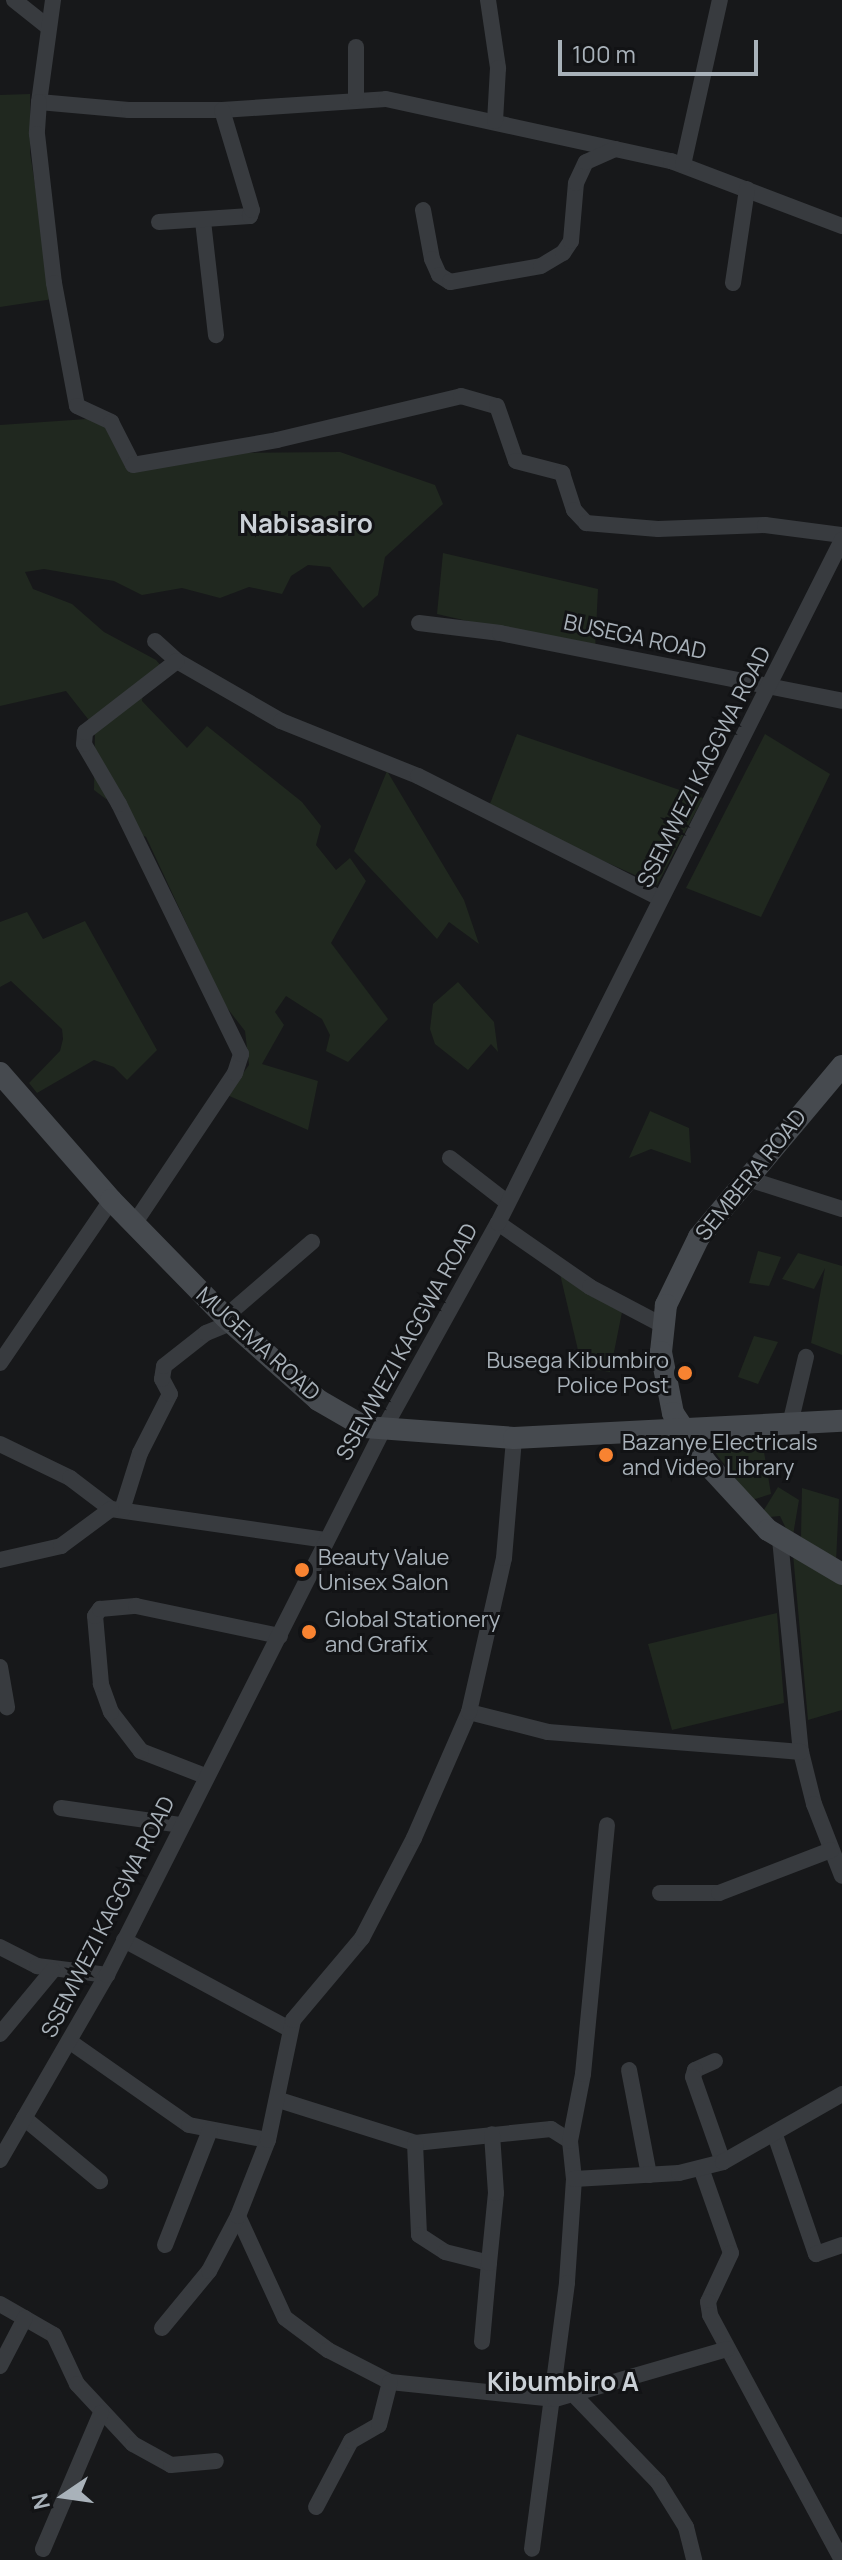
<!DOCTYPE html>
<html>
<head>
<meta charset="utf-8">
<style>
  body { margin:0 }
  #map { position:relative; width:842px; height:2560px; overflow:hidden; background:#17181a; font-family:Manrope,sans-serif }
  div>[style] { position:absolute }
  [style*='--x'] { left:calc(var(--x)*1px); top:calc(var(--y)*1px); width:calc(var(--w)*1px); rotate:calc(var(--a)*1deg) }
  .green>* { inset:0; background:#20281f }
  .street>* { height:16px; margin:-8px; padding:0 8px; transform-origin:8px; border-radius:8px; background:#383b3f }
  .secondary>* { height:22px; margin:-11px; padding:0 11px; transform-origin:11px; border-radius:11px; background:#464a4f }
  .dots>* { width:22px; height:22px; translate:-50% -50%; box-sizing:border-box; border:4px solid #121315; border-radius:50% }
  span { translate:-50% -50%; white-space:nowrap; text-align:center; line-height:1.15; -webkit-text-stroke:6px #121315; paint-order:stroke }
  .street-label { font-size:22px; color:#a9b2ba }
  .poi-label { font-size:22px; color:#a9b2ba }
  .right { translate:-100% -50%; text-align:right }
  .left { translate:0 -50%; text-align:left }
  .quarter-label { font-size:26px; color:#cad0d6; font-weight:700 }
  .north { position:absolute; left:24px; top:2456px; width:80px; height:80px; -webkit-text-stroke:6px #121315; paint-order:stroke; rotate:257deg; font-size:22px; font-weight:700; line-height:32px; text-align:center; color:#a9b2ba }
  .north::after { content:''; display:block; margin:auto; width:28px; height:36px; background:#a9b2ba; clip-path:polygon(50% 0,100% 100%,50% 72%,0 100%) }
  .scale { position:absolute; left:558px; top:40px; width:200px; height:36px; box-sizing:border-box; border:4px solid #a9b2ba; border-top:0; padding-left:10px; font-size:24px; line-height:28px; white-space:nowrap; color:#a9b2ba; -webkit-text-stroke:6px #121315; paint-order:stroke }
</style>
</head>
<body>
<div id="map">
  <div class="green">
    <i style="clip-path:polygon(30px 94px,30px 153px,53px 299px,0 307px,0 95px)"></i>
    <i style="clip-path:polygon(116px 417px,131px 460px,211px 453px,340px 452px,435px 485px,443px 504px,385px 557px,378px 595px,363px 608px,330px 567px,308px 565px,291px 576px,282px 594px,249px 587px,220px 598px,182px 588px,142px 595px,114px 581px,44px 569px,25px 572px,33px 589px,72px 604px,104px 632px,156px 660px,162px 667px,144px 684px,142px 701px,187px 748px,207px 726px,302px 802px,321px 826px,316px 845px,336px 870px,350px 858px,366px 881px,331px 943px,388px 1019px,348px 1062px,326px 1051px,330px 1035px,322px 1019px,286px 996px,275px 1012px,284px 1025px,262px 1064px,318px 1081px,308px 1130px,227px 1095px,249px 1065px,245px 1031px,224px 1004px,146px 837px,133px 831px,123px 795px,106px 799px,94px 790px,95px 728px,66px 691px,0 706px,0 425px)"></i>
    <i style="clip-path:polygon(443px 553px,598px 589px,595px 650px,437px 614px)"></i>
    <i style="clip-path:polygon(517px 734px,703px 798px,657px 885px,488px 809px)"></i>
    <i style="clip-path:polygon(765px 734px,830px 774px,761px 917px,686px 888px)"></i>
    <i style="clip-path:polygon(387px 771px,464px 900px,479px 944px,449px 922px,437px 939px,354px 851px)"></i>
    <i style="clip-path:polygon(27px 912px,43px 939px,85px 921px,157px 1050px,127px 1080px,114px 1067px,94px 1060px,37px 1093px,29px 1083px,60px 1051px,63px 1039px,62px 1029px,11px 981px,0 987px,0 922px)"></i>
    <i style="clip-path:polygon(458px 982px,494px 1022px,498px 1052px,491px 1044px,468px 1070px,435px 1044px,430px 1029px,433px 1004px)"></i>
    <i style="clip-path:polygon(650px 1111px,689px 1128px,691px 1163px,651px 1149px,629px 1158px)"></i>
    <i style="clip-path:polygon(758px 1251px,781px 1257px,769px 1286px,749px 1283px)"></i>
    <i style="clip-path:polygon(798px 1253px,842px 1266px,842px 1355px,811px 1343px,825px 1268px,814px 1289px,782px 1279px)"></i>
    <i style="clip-path:polygon(560px 1274px,622px 1312px,610px 1372px,582px 1367px)"></i>
    <i style="clip-path:polygon(754px 1336px,778px 1342px,758px 1384px,738px 1377px)"></i>
    <i style="clip-path:polygon(762px 1440px,771px 1494px,752px 1500px,714px 1451px)"></i>
    <i style="clip-path:polygon(778px 1487px,799px 1500px,792px 1541px,780px 1516px,759px 1518px)"></i>
    <i style="clip-path:polygon(802px 1488px,839px 1499px,836px 1562px,801px 1537px)"></i>
    <i style="clip-path:polygon(793px 1554px,842px 1584px,842px 1710px,808px 1720px)"></i>
    <i style="clip-path:polygon(777px 1613px,784px 1703px,672px 1730px,648px 1644px)"></i>
  </div>
  <div class="street">
    <i style="--x:14;--y:0;--w:43;--a:38.5"></i>
    <i style="--x:53;--y:0;--w:103;--a:97.8"></i>
    <i style="--x:39;--y:102;--w:90;--a:5.1"></i>
    <i style="--x:129;--y:110;--w:93;--a:0"></i>
    <i style="--x:222;--y:110;--w:164;--a:-3.8"></i>
    <i style="--x:386;--y:99;--w:292;--a:12.3"></i>
    <i style="--x:671;--y:161;--w:183;--a:20.8"></i>
    <i style="--x:488;--y:0;--w:69;--a:81.6"></i>
    <i style="--x:498;--y:68;--w:53;--a:93.2"></i>
    <i style="--x:356;--y:98;--w:51;--a:-90"></i>
    <i style="--x:39;--y:102;--w:32;--a:94"></i>
    <i style="--x:37;--y:134;--w:150;--a:83.5"></i>
    <i style="--x:54;--y:283;--w:125;--a:79.4"></i>
    <i style="--x:77;--y:406;--w:38;--a:25"></i>
    <i style="--x:111;--y:422;--w:48;--a:62.9"></i>
    <i style="--x:133;--y:465;--w:146;--a:-9.8"></i>
    <i style="--x:277;--y:440;--w:189;--a:-13.4"></i>
    <i style="--x:461;--y:396;--w:37;--a:16"></i>
    <i style="--x:497;--y:406;--w:58;--a:70.9"></i>
    <i style="--x:516;--y:461;--w:48;--a:14.6"></i>
    <i style="--x:562;--y:473;--w:39;--a:72"></i>
    <i style="--x:574;--y:510;--w:18;--a:47"></i>
    <i style="--x:586;--y:523;--w:72;--a:4.8"></i>
    <i style="--x:658;--y:529;--w:107;--a:-2.1"></i>
    <i style="--x:765;--y:525;--w:78;--a:7.4"></i>
    <i style="--x:683;--y:165;--w:169;--a:-77.4"></i>
    <i style="--x:423;--y:210;--w:50;--a:79.6"></i>
    <i style="--x:432;--y:259;--w:17;--a:66"></i>
    <i style="--x:439;--y:275;--w:13;--a:32"></i>
    <i style="--x:450;--y:282;--w:92;--a:-10"></i>
    <i style="--x:541;--y:266;--w:26;--a:-31"></i>
    <i style="--x:563;--y:253;--w:14;--a:-56"></i>
    <i style="--x:571;--y:241;--w:58;--a:-85.1"></i>
    <i style="--x:576;--y:183;--w:23;--a:-65"></i>
    <i style="--x:586;--y:162;--w:32;--a:-24"></i>
    <i style="--x:203;--y:221;--w:115;--a:83.5"></i>
    <i style="--x:159;--y:222;--w:91;--a:-3.8"></i>
    <i style="--x:250;--y:216;--w:6;--a:-72"></i>
    <i style="--x:252;--y:210;--w:104;--a:-106.7"></i>
    <i style="--x:733;--y:283;--w:95;--a:-81.5"></i>
    <i style="--x:419;--y:623;--w:82;--a:7"></i>
    <i style="--x:500;--y:633;--w:349;--a:11.2"></i>
    <i style="--x:155;--y:641;--w:30;--a:42"></i>
    <i style="--x:177;--y:661;--w:120;--a:30"></i>
    <i style="--x:281;--y:721;--w:148;--a:21.9"></i>
    <i style="--x:418;--y:776;--w:272;--a:26.8"></i>
    <i style="--x:450;--y:1158;--w:73;--a:37.8"></i>
    <i style="--x:745;--y:1178;--w:102;--a:17.7"></i>
    <i style="--x:498;--y:1223;--w:112;--a:34.8"></i>
    <i style="--x:590;--y:1287;--w:81;--a:27.8"></i>
    <i style="--x:134;--y:1224;--w:182;--a:-56.2"></i>
    <i style="--x:235;--y:1073;--w:20;--a:-72"></i>
    <i style="--x:241;--y:1054;--w:278;--a:-116"></i>
    <i style="--x:119;--y:804;--w:69;--a:-120.3"></i>
    <i style="--x:84;--y:744;--w:12;--a:-85"></i>
    <i style="--x:85;--y:732;--w:116;--a:-37.7"></i>
    <i style="--x:225;--y:1317;--w:115;--a:-40.8"></i>
    <i style="--x:0;--y:1363;--w:197;--a:-55.7"></i>
    <i style="--x:790;--y:1424;--w:69;--a:-76.6"></i>
    <i style="--x:0;--y:1444;--w:78;--a:25.9"></i>
    <i style="--x:70;--y:1478;--w:51;--a:37.1"></i>
    <i style="--x:111;--y:1509;--w:218;--a:8.2"></i>
    <i style="--x:122;--y:1510;--w:60;--a:-72.5"></i>
    <i style="--x:140;--y:1453;--w:66;--a:-63"></i>
    <i style="--x:170;--y:1394;--w:17;--a:-118"></i>
    <i style="--x:162;--y:1379;--w:13;--a:-81"></i>
    <i style="--x:164;--y:1366;--w:53;--a:-38.2"></i>
    <i style="--x:206;--y:1333;--w:27;--a:-22"></i>
    <i style="--x:780;--y:1539;--w:214;--a:84.4"></i>
    <i style="--x:801;--y:1752;--w:54;--a:76"></i>
    <i style="--x:814;--y:1804;--w:77;--a:68.7"></i>
    <i style="--x:0;--y:1560;--w:63;--a:-12.9"></i>
    <i style="--x:61;--y:1546;--w:62;--a:-36.5"></i>
    <i style="--x:0;--y:1667;--w:41;--a:80.1"></i>
    <i style="--x:469;--y:1712;--w:81;--a:14.2"></i>
    <i style="--x:548;--y:1732;--w:254;--a:4.5"></i>
    <i style="--x:205;--y:1776;--w:69;--a:-158.7"></i>
    <i style="--x:141;--y:1751;--w:49;--a:-127.6"></i>
    <i style="--x:111;--y:1712;--w:30;--a:-110"></i>
    <i style="--x:101;--y:1684;--w:68;--a:-95"></i>
    <i style="--x:95;--y:1616;--w:9;--a:-54"></i>
    <i style="--x:100;--y:1609;--w:36;--a:-5"></i>
    <i style="--x:136;--y:1606;--w:147;--a:11.8"></i>
    <i style="--x:61;--y:1808;--w:120;--a:8.1"></i>
    <i style="--x:660;--y:1893;--w:59;--a:0"></i>
    <i style="--x:719;--y:1893;--w:120;--a:-21"></i>
    <i style="--x:124;--y:1940;--w:187;--a:28.3"></i>
    <i style="--x:0;--y:1947;--w:42;--a:27.2"></i>
    <i style="--x:37;--y:1966;--w:71;--a:7.3"></i>
    <i style="--x:0;--y:2034;--w:83;--a:-50.4"></i>
    <i style="--x:69;--y:2041;--w:146;--a:35"></i>
    <i style="--x:189;--y:2125;--w:80;--a:10.8"></i>
    <i style="--x:715;--y:2061;--w:22;--a:156"></i>
    <i style="--x:695;--y:2070;--w:7;--a:106"></i>
    <i style="--x:693;--y:2077;--w:90;--a:70.6"></i>
    <i style="--x:629;--y:2070;--w:107;--a:79.2"></i>
    <i style="--x:279;--y:2100;--w:143;--a:17.5"></i>
    <i style="--x:415;--y:2143;--w:137;--a:-5.9"></i>
    <i style="--x:551;--y:2129;--w:22;--a:32"></i>
    <i style="--x:570;--y:2141;--w:38;--a:84"></i>
    <i style="--x:574;--y:2179;--w:104;--a:93.9"></i>
    <i style="--x:567;--y:2283;--w:268;--a:97.5"></i>
    <i style="--x:24;--y:2118;--w:99;--a:39.7"></i>
    <i style="--x:775;--y:2135;--w:126;--a:71"></i>
    <i style="--x:816;--y:2254;--w:28;--a:-19"></i>
    <i style="--x:570;--y:2141;--w:68;--a:-79"></i>
    <i style="--x:583;--y:2074;--w:250;--a:-84.5"></i>
    <i style="--x:415;--y:2143;--w:92;--a:87.5"></i>
    <i style="--x:419;--y:2235;--w:31;--a:33"></i>
    <i style="--x:445;--y:2252;--w:45;--a:14"></i>
    <i style="--x:489;--y:2263;--w:79;--a:95.1"></i>
    <i style="--x:0;--y:2160;--w:214;--a:-60"></i>
    <i style="--x:107;--y:1975;--w:609;--a:-63.14"></i>
    <i style="--x:382;--y:1432;--w:239;--a:-61"></i>
    <i style="--x:498;--y:1223;--w:765;--a:-63.27"></i>
    <i style="--x:701;--y:2168;--w:90;--a:70.6"></i>
    <i style="--x:731;--y:2253;--w:54;--a:115.1"></i>
    <i style="--x:708;--y:2302;--w:13;--a:81"></i>
    <i style="--x:710;--y:2315;--w:278;--a:61.7"></i>
    <i style="--x:574;--y:2179;--w:105;--a:-3.3"></i>
    <i style="--x:679;--y:2173;--w:45;--a:-14"></i>
    <i style="--x:723;--y:2162;--w:137;--a:-29.7"></i>
    <i style="--x:238;--y:2216;--w:112;--a:65.3"></i>
    <i style="--x:285;--y:2318;--w:54;--a:36.7"></i>
    <i style="--x:328;--y:2350;--w:70;--a:27.3"></i>
    <i style="--x:390;--y:2382;--w:166;--a:5.9"></i>
    <i style="--x:555;--y:2399;--w:179;--a:-16.2"></i>
    <i style="--x:165;--y:2245;--w:123;--a:-68.6"></i>
    <i style="--x:489;--y:2263;--w:70;--a:-84.3"></i>
    <i style="--x:496;--y:2193;--w:59;--a:-93.9"></i>
    <i style="--x:0;--y:2304;--w:62;--a:29.9"></i>
    <i style="--x:54;--y:2335;--w:54;--a:64.9"></i>
    <i style="--x:77;--y:2384;--w:82;--a:47"></i>
    <i style="--x:133;--y:2444;--w:43;--a:28.9"></i>
    <i style="--x:171;--y:2465;--w:45;--a:-5.1"></i>
    <i style="--x:162;--y:2328;--w:74;--a:-50.5"></i>
    <i style="--x:209;--y:2271;--w:62;--a:-62.2"></i>
    <i style="--x:238;--y:2216;--w:82;--a:-68.5"></i>
    <i style="--x:268;--y:2140;--w:123;--a:-78.2"></i>
    <i style="--x:293;--y:2020;--w:107;--a:-49.9"></i>
    <i style="--x:362;--y:1938;--w:113;--a:-62.5"></i>
    <i style="--x:414;--y:1838;--w:137;--a:-66.4"></i>
    <i style="--x:469;--y:1712;--w:158;--a:-77.2"></i>
    <i style="--x:504;--y:1558;--w:120;--a:-85.2"></i>
    <i style="--x:0;--y:2366;--w:54;--a:-62.5"></i>
    <i style="--x:575;--y:2396;--w:120;--a:46"></i>
    <i style="--x:658;--y:2482;--w:53;--a:58.1"></i>
    <i style="--x:686;--y:2527;--w:34;--a:76"></i>
    <i style="--x:316;--y:2507;--w:75;--a:-62.1"></i>
    <i style="--x:351;--y:2441;--w:32;--a:-30"></i>
    <i style="--x:379;--y:2425;--w:44;--a:-75.7"></i>
    <i style="--x:43;--y:2549;--w:148;--a:-66.9"></i>
  </div>
  <div class="secondary">
    <i style="--x:842;--y:1066;--w:223;--a:129.9"></i>
    <i style="--x:699;--y:1237;--w:76;--a:115.9"></i>
    <i style="--x:666;--y:1305;--w:47;--a:96.1"></i>
    <i style="--x:661;--y:1352;--w:62;--a:78.9"></i>
    <i style="--x:673;--y:1413;--w:61;--a:56.3"></i>
    <i style="--x:707;--y:1464;--w:90;--a:47.3"></i>
    <i style="--x:768;--y:1530;--w:86;--a:30.7"></i>
    <i style="--x:0;--y:1073;--w:169;--a:48.8"></i>
    <i style="--x:111;--y:1200;--w:163;--a:45.7"></i>
    <i style="--x:225;--y:1317;--w:125;--a:41.7"></i>
    <i style="--x:318;--y:1400;--w:54;--a:29.9"></i>
    <i style="--x:365;--y:1427;--w:149;--a:4.2"></i>
    <i style="--x:514;--y:1438;--w:328;--a:-3"></i>
  </div>
  <div class="dots">
    <i style="left:685px;top:1373px;background:#f88331"></i>
    <i style="left:606px;top:1455px;background:#f88331"></i>
    <i style="left:302px;top:1570px;background:#f88331"></i>
    <i style="left:309px;top:1632px;background:#f88331"></i>
  </div>
  <div class="street-label">
    <span style="left:635px;top:637px;rotate:12deg">BUSEGA ROAD</span>
    <span style="left:704px;top:767px;rotate:-63deg">SSEMWEZI KAGGWA ROAD</span>
    <span style="left:751px;top:1175px;rotate:-51deg">SEMBERA ROAD</span>
    <span style="left:407px;top:1342px;rotate:-61deg">SSEMWEZI KAGGWA ROAD</span>
    <span style="left:258px;top:1344px;rotate:42deg">MUGEMA ROAD</span>
    <span style="left:108px;top:1917px;rotate:-63deg">SSEMWEZI KAGGWA ROAD</span>
  </div>
  <div class="poi-label">
    <span class="right" style="left:669px;top:1373px">Busega Kibumbiro<br>Police Post</span>
    <span class="left" style="left:622px;top:1455px">Bazanye Electricals<br>and Video Library</span>
    <span class="left" style="left:318px;top:1570px">Beauty Value<br>Unisex Salon</span>
    <span class="left" style="left:325px;top:1632px">Global Stationery<br>and Grafix</span>
  </div>
  <div class="quarter-label">
    <span style="left:306px;top:524px">Nabisasiro</span>
    <span style="left:563px;top:2382px">Kibumbiro A</span>
  </div>
  <div class="north">N</div>
  <div class="scale">100 m</div>
</div>
</body>
</html>
